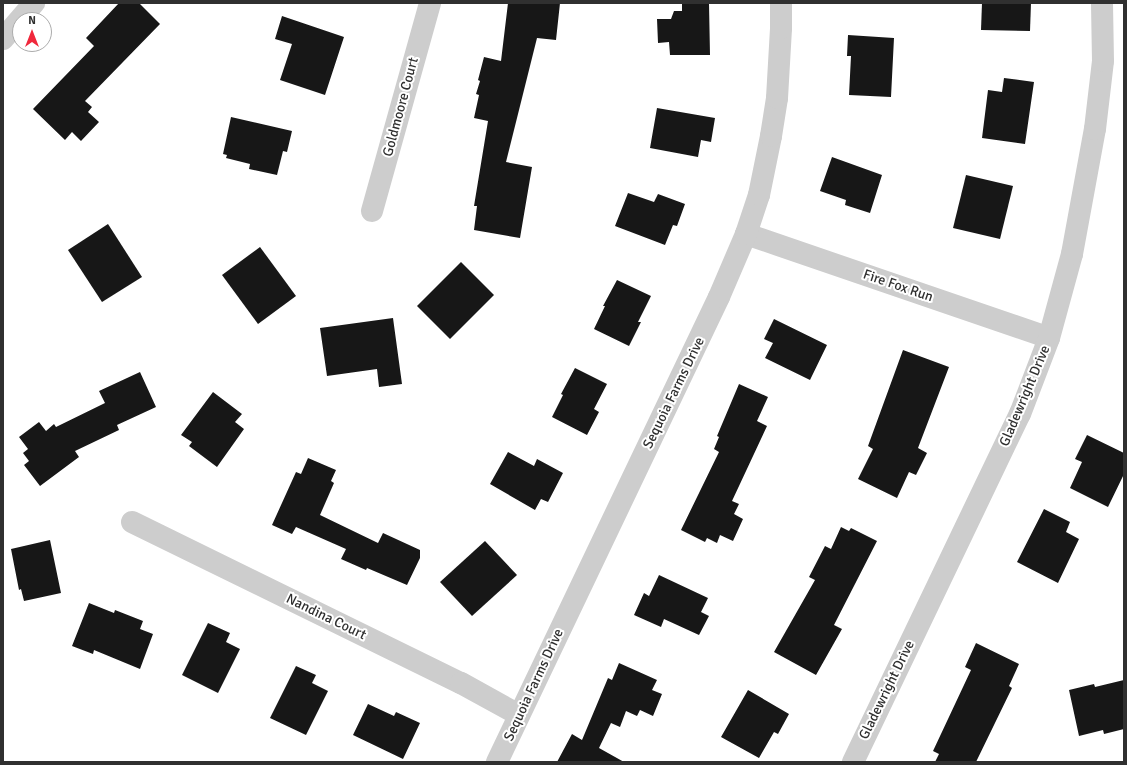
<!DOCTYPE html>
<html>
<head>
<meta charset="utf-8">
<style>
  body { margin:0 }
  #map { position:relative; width:1127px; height:765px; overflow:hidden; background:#fff; font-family:Signika,sans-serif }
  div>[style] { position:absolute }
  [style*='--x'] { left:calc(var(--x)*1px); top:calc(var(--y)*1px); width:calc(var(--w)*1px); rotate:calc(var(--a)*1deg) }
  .building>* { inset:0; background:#171717 }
  .minor>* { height:22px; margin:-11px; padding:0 11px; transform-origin:11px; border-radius:11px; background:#cdcdcd }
  .tertiary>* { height:22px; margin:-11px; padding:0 11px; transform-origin:11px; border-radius:11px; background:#cdcdcd }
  span { translate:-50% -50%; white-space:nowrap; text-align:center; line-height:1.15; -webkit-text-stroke:4px #fff; paint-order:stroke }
  .street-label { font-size:14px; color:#303030 }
  .frame { position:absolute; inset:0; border:4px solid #303030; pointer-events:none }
  .north { position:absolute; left:12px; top:12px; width:40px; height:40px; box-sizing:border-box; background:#fff; border:1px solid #acacac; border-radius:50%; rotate:0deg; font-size:11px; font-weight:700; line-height:16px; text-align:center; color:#303030 }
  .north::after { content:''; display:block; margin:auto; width:14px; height:18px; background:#f0283c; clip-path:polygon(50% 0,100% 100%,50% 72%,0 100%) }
</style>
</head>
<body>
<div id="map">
  <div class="building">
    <i style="clip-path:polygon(119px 3px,139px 3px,160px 24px,85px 101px,92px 107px,88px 112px,99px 122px,81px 141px,72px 132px,65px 140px,33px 109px,94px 46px,86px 38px)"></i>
    <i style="clip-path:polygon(508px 3px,560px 3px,556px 40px,537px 38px,506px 162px,532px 167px,520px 238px,474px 230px,477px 206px,474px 206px,488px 121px,474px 118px,479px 95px,476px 94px,480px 81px,478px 80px,484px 57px,501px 61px)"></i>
    <i style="clip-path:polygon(682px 3px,709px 3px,710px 55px,670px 55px,669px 42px,658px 43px,657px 19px,671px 19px,674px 11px,682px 11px)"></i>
    <i style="clip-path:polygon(982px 3px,1031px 3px,1030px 31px,981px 30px)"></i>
    <i style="clip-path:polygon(282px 16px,344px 37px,325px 95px,280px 80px,292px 44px,275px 39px)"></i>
    <i style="clip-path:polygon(848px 35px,894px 38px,891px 97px,849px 95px,851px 56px,847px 56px)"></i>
    <i style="clip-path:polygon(1004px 78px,1034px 82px,1025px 144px,982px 138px,988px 90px,1002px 92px)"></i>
    <i style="clip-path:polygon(657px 108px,715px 118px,711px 142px,701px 140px,698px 157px,650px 148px)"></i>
    <i style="clip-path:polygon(231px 117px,292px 131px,287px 152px,283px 151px,277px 175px,249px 169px,250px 164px,226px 158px,227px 155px,223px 154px)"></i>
    <i style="clip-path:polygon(832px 157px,882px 175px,870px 213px,845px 205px,846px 200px,820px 191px)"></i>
    <i style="clip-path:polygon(966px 175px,1013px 186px,1000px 239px,953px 228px)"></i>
    <i style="clip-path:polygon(628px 193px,654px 202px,658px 194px,685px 204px,677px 226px,673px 225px,665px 245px,615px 226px)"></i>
    <i style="clip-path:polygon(108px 224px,142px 277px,102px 302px,68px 250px)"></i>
    <i style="clip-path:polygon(260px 247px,296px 296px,258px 324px,222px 275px)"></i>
    <i style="clip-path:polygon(461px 262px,494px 295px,450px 339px,417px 306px)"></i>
    <i style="clip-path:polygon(617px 280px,651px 296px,638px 322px,641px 322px,629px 346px,594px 329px,605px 306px,603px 306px)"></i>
    <i style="clip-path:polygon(393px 318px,402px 384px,379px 387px,377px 369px,327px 376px,320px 328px)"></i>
    <i style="clip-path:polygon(774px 319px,827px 345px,810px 380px,765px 358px,773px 343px,764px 339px)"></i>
    <i style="clip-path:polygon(903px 350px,949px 367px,918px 448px,927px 453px,916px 475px,909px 472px,897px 498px,858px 479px,873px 449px,868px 446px)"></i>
    <i style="clip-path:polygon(575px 368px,607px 384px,594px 409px,599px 412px,587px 435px,552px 417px,563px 395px,561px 394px)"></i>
    <i style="clip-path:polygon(140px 372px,156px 407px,117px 425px,119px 430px,75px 451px,79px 457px,40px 486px,24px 465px,29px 461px,23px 453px,28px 449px,19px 437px,39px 422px,46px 431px,54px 424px,56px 427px,105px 403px,99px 391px)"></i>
    <i style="clip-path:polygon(739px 384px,768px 397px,757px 421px,767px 426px,732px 501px,739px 504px,734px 514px,743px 519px,733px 541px,720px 535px,717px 543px,707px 538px,705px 542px,681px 530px,719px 452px,714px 449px,719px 437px,717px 436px)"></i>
    <i style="clip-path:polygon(213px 392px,242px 414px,235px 422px,244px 429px,217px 467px,189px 446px,192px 442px,181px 435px)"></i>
    <i style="clip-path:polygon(1087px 435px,1124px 453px,1124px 474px,1108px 507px,1070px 488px,1082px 462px,1075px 459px)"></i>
    <i style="clip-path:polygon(508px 452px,534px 466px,537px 459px,563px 473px,548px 502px,541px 499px,535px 510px,490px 484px)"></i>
    <i style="clip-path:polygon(308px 458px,336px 470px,331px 481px,334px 483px,320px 515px,378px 543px,383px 533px,420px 550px,420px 558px,407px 585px,367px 568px,366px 570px,341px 559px,346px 549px,296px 527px,292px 534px,272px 525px,296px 472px,301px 474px)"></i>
    <i style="clip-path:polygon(1044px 509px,1070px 522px,1066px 532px,1079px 539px,1058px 583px,1017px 562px)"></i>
    <i style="clip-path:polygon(841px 527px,849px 531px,851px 528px,877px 541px,834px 625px,842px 629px,816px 675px,774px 652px,815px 580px,809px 577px,825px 546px,831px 549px)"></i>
    <i style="clip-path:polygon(50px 540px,61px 593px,24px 601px,21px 589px,19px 590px,11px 549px)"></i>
    <i style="clip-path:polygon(485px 541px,517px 575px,472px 616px,440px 582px)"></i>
    <i style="clip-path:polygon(659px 575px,708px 598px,701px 612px,709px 616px,699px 635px,664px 619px,661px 627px,634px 615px,644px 593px,649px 596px)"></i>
    <i style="clip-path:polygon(89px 603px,114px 613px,115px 610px,143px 621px,140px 629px,153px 634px,140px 669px,94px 650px,93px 654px,72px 646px)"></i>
    <i style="clip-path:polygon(208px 623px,230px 633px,226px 642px,240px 649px,218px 693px,182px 675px)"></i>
    <i style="clip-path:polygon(976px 643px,1019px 664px,1009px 686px,1012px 688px,976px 762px,935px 762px,939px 754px,933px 751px,971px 670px,965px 667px)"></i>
    <i style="clip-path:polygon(619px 663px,657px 680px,652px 690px,662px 694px,653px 716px,640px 710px,637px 716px,626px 711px,620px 727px,611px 723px,599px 748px,624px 762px,557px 762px,572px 734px,582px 740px,608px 678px,612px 680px)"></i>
    <i style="clip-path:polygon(296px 666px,316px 675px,312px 683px,328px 691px,306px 735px,270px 718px)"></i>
    <i style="clip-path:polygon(1124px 680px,1124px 729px,1104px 734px,1103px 730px,1079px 736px,1069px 690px,1094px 684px,1095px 687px)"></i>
    <i style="clip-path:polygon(748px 690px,789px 714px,778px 734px,774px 732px,759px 758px,721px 737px)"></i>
    <i style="clip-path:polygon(368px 704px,394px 716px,396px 712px,420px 723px,403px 759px,353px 735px)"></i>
  </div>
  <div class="minor">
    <i style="--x:3;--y:39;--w:48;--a:-49.3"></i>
    <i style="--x:372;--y:211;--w:216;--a:-74.4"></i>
    <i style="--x:746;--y:234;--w:320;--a:18.9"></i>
    <i style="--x:132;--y:522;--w:366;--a:26.1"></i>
    <i style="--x:461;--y:683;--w:66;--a:28.9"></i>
    <i style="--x:853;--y:762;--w:386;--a:-64.4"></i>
    <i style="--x:1020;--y:414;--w:81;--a:-69.1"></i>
    <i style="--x:1049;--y:338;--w:87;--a:-74.7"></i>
    <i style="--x:1072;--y:254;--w:127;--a:-79.6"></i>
    <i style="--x:1095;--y:129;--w:68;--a:-83.3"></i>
    <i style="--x:1103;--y:61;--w:58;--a:-91"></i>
  </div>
  <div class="tertiary">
    <i style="--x:497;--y:762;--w:515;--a:-64.48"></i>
    <i style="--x:719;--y:297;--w:69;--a:-66.8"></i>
    <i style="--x:746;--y:234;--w:41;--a:-71.6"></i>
    <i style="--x:759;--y:195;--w:60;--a:-78.5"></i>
    <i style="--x:771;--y:136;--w:38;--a:-81"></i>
    <i style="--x:777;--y:98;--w:70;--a:-86.7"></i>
    <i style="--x:781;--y:28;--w:25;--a:-90"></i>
  </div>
  <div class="street-label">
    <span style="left:401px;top:107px;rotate:-75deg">Goldmoore Court</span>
    <span style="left:898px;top:286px;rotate:19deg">Fire Fox Run</span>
    <span style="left:674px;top:393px;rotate:-64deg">Sequoia Farms Drive</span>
    <span style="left:1025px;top:396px;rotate:-67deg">Gladewright Drive</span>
    <span style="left:326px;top:617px;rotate:26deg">Nandina Court</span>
    <span style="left:534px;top:685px;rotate:-65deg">Sequoia Farms Drive</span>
    <span style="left:887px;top:690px;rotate:-64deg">Gladewright Drive</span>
  </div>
  <div class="frame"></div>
  <div class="north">N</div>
</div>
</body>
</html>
